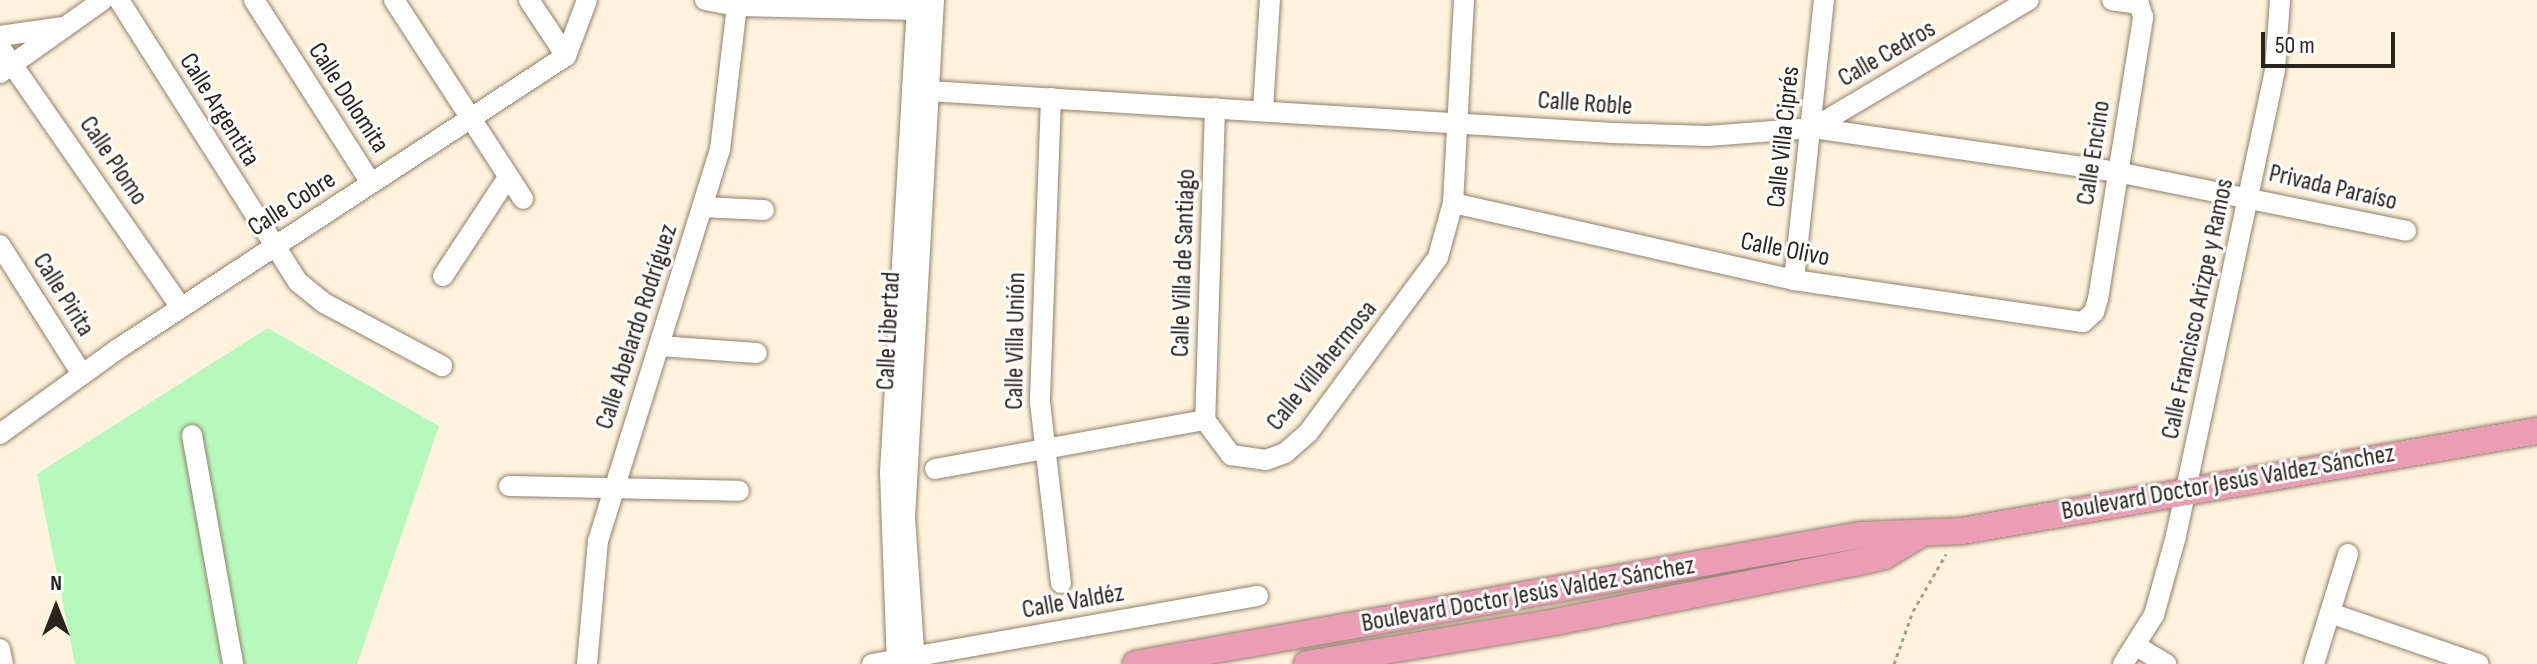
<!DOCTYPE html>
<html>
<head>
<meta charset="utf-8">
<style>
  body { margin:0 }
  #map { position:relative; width:2537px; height:664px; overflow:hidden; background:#fff3de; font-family:"Sofia Sans Condensed",sans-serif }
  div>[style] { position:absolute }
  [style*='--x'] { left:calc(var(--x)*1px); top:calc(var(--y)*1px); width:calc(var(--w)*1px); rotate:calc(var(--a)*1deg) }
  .green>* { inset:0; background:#b7f9bd }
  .path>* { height:3px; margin-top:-1.5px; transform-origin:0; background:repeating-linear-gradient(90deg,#a79e8d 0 4px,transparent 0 8px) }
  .roads { filter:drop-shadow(0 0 2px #8f8169) drop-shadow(0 0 2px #8f8169) }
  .minor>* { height:20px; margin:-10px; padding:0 10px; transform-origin:10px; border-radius:10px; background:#fff }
  .major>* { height:26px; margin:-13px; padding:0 13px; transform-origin:13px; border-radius:13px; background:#eb9db5 }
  span { translate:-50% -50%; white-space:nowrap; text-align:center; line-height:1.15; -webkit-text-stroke:6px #fff; paint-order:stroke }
  .street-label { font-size:26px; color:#2a251b }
  .north { position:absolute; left:16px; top:568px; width:80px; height:80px; -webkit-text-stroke:6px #fff; paint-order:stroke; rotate:0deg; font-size:22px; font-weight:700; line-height:32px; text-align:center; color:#2a251b }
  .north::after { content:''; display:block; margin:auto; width:28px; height:36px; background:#2a251b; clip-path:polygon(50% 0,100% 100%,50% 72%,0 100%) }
  .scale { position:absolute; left:2261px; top:32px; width:134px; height:36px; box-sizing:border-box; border:4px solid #2a251b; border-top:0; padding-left:10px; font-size:24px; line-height:28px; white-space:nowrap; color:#2a251b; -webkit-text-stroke:6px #fff; paint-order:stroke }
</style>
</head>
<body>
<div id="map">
  <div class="green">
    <i style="clip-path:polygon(268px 328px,439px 426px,357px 664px,75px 664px,37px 474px)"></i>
  </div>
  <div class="path">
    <i style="--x:1894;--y:664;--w:56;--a:-70.3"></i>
    <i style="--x:1913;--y:611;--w:66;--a:-59.9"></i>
  </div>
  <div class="roads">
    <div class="minor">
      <i style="--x:119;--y:0;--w:334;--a:57.6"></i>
      <i style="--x:298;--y:282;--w:33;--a:39"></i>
      <i style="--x:324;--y:303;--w:134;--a:28.1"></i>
      <i style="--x:254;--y:0;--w:217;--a:57.4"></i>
      <i style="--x:394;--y:0;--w:237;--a:57"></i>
      <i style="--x:529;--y:0;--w:67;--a:56.5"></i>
      <i style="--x:705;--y:0;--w:33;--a:11"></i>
      <i style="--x:737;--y:6;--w:180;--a:1.3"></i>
      <i style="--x:0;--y:36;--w:64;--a:-8.1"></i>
      <i style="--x:0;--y:47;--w:317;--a:55.2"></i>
      <i style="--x:0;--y:73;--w:126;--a:-35.3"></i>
      <i style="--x:912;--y:90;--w:702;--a:3.51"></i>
      <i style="--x:1613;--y:133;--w:95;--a:1.8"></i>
      <i style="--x:1708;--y:136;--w:105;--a:-4.4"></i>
      <i style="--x:1813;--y:128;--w:307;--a:8.2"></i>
      <i style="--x:2117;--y:172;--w:295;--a:11.5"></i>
      <i style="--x:1051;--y:98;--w:304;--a:92.1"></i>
      <i style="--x:1040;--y:402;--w:182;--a:83.4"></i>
      <i style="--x:1215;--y:108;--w:312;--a:91.8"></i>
      <i style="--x:1205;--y:420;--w:44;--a:53.4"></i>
      <i style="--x:1231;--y:455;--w:35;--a:8"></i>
      <i style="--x:1266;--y:460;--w:20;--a:-20"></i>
      <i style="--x:1285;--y:453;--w:30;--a:-41"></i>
      <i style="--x:1308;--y:433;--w:219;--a:-53.5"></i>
      <i style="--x:1438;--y:257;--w:56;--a:-74.5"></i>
      <i style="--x:1453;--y:203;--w:203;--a:-86.9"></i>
      <i style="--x:1263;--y:110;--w:110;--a:-86.4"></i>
      <i style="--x:1813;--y:128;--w:251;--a:-30.7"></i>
      <i style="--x:1453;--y:203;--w:350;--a:12.7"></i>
      <i style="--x:1794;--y:280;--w:292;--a:8.3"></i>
      <i style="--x:2083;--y:322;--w:15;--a:-42"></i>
      <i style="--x:2094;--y:312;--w:14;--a:-73"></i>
      <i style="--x:2098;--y:299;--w:286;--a:-80.9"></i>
      <i style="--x:2143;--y:17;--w:14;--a:-107"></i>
      <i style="--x:2139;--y:4;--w:27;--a:-172"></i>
      <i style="--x:702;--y:207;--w:62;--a:2.8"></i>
      <i style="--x:0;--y:245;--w:153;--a:57.6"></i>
      <i style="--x:443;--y:276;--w:118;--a:-56.7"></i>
      <i style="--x:1794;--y:280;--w:282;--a:-83.9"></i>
      <i style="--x:659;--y:346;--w:98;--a:4.1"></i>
      <i style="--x:0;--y:434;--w:145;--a:-35.8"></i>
      <i style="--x:118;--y:349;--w:535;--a:-33.19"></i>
      <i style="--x:566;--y:56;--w:60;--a:-69.4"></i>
      <i style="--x:192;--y:435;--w:233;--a:79.8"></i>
      <i style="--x:935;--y:469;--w:274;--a:-10.3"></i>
      <i style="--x:509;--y:486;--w:230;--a:1.2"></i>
      <i style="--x:2330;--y:613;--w:157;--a:18.9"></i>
      <i style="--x:2138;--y:647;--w:33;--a:31"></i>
      <i style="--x:0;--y:649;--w:15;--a:79"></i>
      <i style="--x:587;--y:664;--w:123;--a:-84.9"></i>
      <i style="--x:598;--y:541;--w:410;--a:-72.7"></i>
      <i style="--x:720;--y:150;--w:145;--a:-83.3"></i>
      <i style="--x:872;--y:664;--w:392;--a:-10"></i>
      <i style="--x:897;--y:664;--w:191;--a:-92.1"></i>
      <i style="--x:890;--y:473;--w:474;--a:-86.7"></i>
      <i style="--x:915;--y:664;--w:146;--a:-93.9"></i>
      <i style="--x:905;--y:518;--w:519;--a:-86.8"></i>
      <i style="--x:2123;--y:664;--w:58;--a:-57.7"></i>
      <i style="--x:2154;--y:615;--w:82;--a:-74.4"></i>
      <i style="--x:2176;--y:536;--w:476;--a:-78"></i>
      <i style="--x:2275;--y:70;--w:70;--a:-85.9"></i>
      <i style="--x:2314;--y:664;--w:115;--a:-72.8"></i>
    </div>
    <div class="major">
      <i style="--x:1136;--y:664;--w:736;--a:-10.09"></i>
      <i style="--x:1861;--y:535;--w:101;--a:-2.3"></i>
      <i style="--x:1962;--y:531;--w:584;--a:-9.87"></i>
      <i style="--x:1307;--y:664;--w:252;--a:-9.6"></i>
      <i style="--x:1555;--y:622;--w:305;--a:-11.2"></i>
      <i style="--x:1854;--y:563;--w:31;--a:-13"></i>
      <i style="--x:1884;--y:556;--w:41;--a:-31"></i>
    </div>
  </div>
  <div class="street-label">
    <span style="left:1887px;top:54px;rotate:-30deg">Calle Cedros</span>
    <span style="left:348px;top:98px;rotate:57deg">Calle Dolomita</span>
    <span style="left:1585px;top:104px;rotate:4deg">Calle Roble</span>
    <span style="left:219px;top:110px;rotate:58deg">Calle Argentita</span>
    <span style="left:1784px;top:137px;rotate:-84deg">Calle Villa Ciprés</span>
    <span style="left:2094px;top:153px;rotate:-81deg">Calle Encino</span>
    <span style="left:113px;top:161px;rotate:56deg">Calle Plomo</span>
    <span style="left:2333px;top:188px;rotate:13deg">Privada Paraíso</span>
    <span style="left:292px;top:204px;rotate:-33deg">Calle Cobre</span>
    <span style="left:1785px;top:250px;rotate:11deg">Calle Olivo</span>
    <span style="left:1184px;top:263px;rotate:-88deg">Calle Villa de Santiago</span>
    <span style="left:63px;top:295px;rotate:58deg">Calle Pirita</span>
    <span style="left:2198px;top:309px;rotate:-78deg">Calle Francisco Arizpe y Ramos</span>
    <span style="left:637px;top:327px;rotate:-72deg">Calle Abelardo Rodríguez</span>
    <span style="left:889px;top:331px;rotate:-87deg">Calle Libertad</span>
    <span style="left:1016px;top:341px;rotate:-89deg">Calle Villa Unión</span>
    <span style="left:1322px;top:366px;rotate:-51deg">Calle Villahermosa</span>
    <span style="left:2228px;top:483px;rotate:-10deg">Boulevard Doctor Jesús Valdez Sánchez</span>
    <span style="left:1528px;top:595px;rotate:-10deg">Boulevard Doctor Jesús Valdez Sánchez</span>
    <span style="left:1073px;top:602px;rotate:-10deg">Calle Valdéz</span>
  </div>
  <div class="north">N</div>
  <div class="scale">50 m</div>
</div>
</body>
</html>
